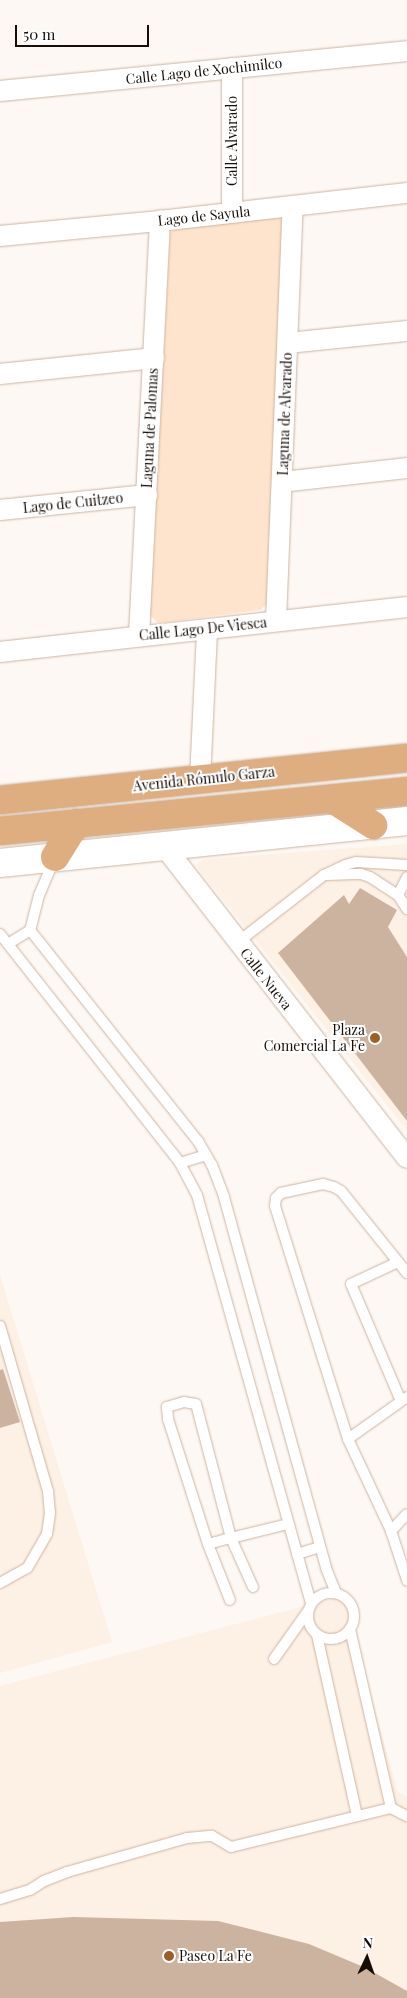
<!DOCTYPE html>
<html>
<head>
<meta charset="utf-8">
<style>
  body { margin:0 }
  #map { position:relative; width:407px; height:1998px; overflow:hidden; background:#fdf8f4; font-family:"Playfair Display",serif }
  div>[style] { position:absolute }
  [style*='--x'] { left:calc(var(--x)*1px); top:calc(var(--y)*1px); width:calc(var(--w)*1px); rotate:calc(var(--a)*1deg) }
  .built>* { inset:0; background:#fdf0e5 }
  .green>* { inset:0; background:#fee3cd }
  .building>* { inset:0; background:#ccb39f }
  .roads { filter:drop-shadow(0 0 1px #cdb4a0) drop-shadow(0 0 1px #cdb4a0) }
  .lane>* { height:10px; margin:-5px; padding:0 5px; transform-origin:5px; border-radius:5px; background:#fff }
  .lane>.ring { margin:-5px; padding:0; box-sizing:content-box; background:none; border:10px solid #fff; border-radius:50% }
  .street>* { height:20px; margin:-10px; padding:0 10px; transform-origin:10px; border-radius:10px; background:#fff }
  .secondary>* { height:28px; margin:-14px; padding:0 14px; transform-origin:14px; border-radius:14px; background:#fff }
  .primary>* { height:28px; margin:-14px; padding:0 14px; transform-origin:14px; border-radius:14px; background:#deae80 }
  .dots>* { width:14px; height:14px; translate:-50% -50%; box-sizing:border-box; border:2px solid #fff; border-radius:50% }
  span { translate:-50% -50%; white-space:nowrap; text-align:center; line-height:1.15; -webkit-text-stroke:4px #fff; paint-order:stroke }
  .street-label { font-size:14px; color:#160d07 }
  .poi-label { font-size:14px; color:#160d07 }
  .right { translate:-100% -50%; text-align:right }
  .left { translate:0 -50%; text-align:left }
  .north { position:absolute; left:342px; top:1933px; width:50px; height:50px; -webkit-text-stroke:4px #fff; paint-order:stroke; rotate:3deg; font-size:14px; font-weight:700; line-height:20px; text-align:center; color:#160d07 }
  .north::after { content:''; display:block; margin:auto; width:18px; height:22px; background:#160d07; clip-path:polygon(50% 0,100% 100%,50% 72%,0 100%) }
  .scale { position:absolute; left:15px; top:25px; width:134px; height:22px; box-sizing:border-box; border:2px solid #160d07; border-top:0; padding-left:6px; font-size:15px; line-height:18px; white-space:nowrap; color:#160d07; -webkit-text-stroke:4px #fff; paint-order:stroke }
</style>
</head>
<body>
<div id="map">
  <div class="built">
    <i style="clip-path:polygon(407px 844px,407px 1130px,196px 866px,200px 861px,206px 859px)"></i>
    <i style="clip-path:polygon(0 1275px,112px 1642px,0 1673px)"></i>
    <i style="clip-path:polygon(343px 1596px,398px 1792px,407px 1797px,407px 1998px,0 1998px,0 1686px)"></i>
  </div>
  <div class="green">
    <i style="clip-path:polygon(281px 212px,288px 221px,269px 602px,260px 610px,158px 623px,150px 615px,170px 233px,179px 226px)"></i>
  </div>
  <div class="building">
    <i style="clip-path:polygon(360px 888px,397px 910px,388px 927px,407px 957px,407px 1121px,278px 953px,344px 895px,349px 904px)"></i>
    <i style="clip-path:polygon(3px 1369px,20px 1422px,0 1428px,0 1370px)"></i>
    <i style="clip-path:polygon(73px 1917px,218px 1921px,309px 1944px,366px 1968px,407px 1991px,407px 1998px,0 1998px,0 1922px)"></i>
  </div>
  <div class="roads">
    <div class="lane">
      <i style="--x:54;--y:860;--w:38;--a:113"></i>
      <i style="--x:39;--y:895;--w:36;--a:104"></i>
      <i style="--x:30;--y:930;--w:270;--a:51.5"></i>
      <i style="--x:198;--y:1141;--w:28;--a:60"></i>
      <i style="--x:212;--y:1165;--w:34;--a:69"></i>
      <i style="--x:224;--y:1197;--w:385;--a:74.6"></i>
      <i style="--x:326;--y:1568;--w:27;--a:68"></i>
      <i style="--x:327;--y:875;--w:34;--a:-2"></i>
      <i style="--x:361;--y:874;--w:9;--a:18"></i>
      <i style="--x:370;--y:877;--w:33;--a:33"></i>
      <i style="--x:398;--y:895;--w:17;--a:57"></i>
      <i style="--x:398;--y:895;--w:20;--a:-63"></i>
      <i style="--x:0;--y:934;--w:291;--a:51.8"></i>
      <i style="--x:180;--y:1163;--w:36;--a:62"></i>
      <i style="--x:197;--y:1195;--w:423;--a:74.4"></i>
      <i style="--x:238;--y:942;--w:109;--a:-37.9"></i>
      <i style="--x:324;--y:875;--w:23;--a:-25"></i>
      <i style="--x:345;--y:865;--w:11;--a:-15"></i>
      <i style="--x:356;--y:862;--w:51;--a:3.4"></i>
      <i style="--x:8;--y:944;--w:26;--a:-32"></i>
      <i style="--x:180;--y:1163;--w:27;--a:-17"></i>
      <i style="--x:398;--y:1262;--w:52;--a:154.9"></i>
      <i style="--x:351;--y:1284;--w:127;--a:66.9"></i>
      <i style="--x:407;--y:1273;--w:105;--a:-128.8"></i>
      <i style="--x:341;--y:1191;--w:8;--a:-150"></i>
      <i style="--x:334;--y:1187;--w:11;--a:-165"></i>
      <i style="--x:323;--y:1184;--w:43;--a:167.9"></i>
      <i style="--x:281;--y:1193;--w:7;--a:135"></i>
      <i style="--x:276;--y:1198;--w:8;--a:97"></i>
      <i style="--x:275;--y:1206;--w:244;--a:72.6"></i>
      <i style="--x:348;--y:1439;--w:102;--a:64.9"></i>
      <i style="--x:391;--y:1531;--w:52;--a:71.9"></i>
      <i style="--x:0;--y:1326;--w:172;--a:73.8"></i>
      <i style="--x:48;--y:1491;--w:22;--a:85"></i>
      <i style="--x:50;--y:1513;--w:21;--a:98"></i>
      <i style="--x:47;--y:1534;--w:39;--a:120"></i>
      <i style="--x:27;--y:1568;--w:31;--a:151"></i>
      <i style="--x:348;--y:1439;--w:72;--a:-35.4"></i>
      <i style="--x:391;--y:1531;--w:23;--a:-47"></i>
      <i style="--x:208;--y:1544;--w:60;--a:68.6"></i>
      <i style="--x:297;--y:1554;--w:24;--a:-17"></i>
      <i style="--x:253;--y:1587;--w:54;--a:-114.2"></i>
      <i style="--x:231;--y:1538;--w:138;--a:-104.6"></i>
      <i style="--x:196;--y:1404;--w:12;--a:-171"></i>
      <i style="--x:184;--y:1402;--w:18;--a:164"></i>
      <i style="--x:167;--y:1407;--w:12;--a:85"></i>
      <i style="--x:168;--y:1419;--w:131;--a:72.3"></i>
      <i style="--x:208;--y:1544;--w:24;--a:-15"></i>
      <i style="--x:231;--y:1538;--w:59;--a:-13.8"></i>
      <i class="ring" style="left:308px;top:1593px;width:36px;height:36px"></i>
      <i style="--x:350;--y:1629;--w:184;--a:77.1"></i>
      <i style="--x:317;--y:1635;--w:185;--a:77.5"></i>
      <i style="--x:274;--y:1659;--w:59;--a:-54.7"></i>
      <i style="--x:0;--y:1899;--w:31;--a:-17"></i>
      <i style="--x:30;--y:1890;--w:17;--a:-33"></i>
      <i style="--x:44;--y:1881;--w:25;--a:-21"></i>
      <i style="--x:67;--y:1872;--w:125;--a:-15.8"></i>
      <i style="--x:187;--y:1838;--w:25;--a:-5"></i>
      <i style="--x:212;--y:1836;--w:22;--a:30"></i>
      <i style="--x:231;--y:1847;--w:165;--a:-13.7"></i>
      <i style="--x:391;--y:1808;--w:18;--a:27"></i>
    </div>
    <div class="street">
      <i style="--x:0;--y:91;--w:409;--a:-5.6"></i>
      <i style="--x:232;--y:213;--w:145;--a:-90"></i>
      <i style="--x:0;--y:236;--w:161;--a:-5.4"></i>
      <i style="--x:160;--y:221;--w:249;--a:-6.5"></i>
      <i style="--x:288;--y:343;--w:120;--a:-5.8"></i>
      <i style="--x:0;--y:374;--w:155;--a:-5.9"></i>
      <i style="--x:282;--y:482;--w:126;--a:-6.4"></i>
      <i style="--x:0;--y:510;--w:148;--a:-5.8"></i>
      <i style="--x:276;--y:621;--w:415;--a:-87.7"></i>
      <i style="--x:139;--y:636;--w:416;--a:-87.1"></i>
      <i style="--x:0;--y:652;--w:409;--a:-6.3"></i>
      <i style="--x:200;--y:780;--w:150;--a:-87.3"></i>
      <i style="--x:164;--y:846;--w:395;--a:52.1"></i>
    </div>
    <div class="secondary">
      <i style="--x:0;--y:863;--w:409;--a:-5.9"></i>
    </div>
    <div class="primary">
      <i style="--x:332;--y:799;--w:49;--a:32.4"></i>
      <i style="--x:0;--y:800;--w:409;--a:-5.9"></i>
      <i style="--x:0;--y:831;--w:409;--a:-5.6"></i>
      <i style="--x:55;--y:857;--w:40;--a:-58"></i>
    </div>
  </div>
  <div class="dots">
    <i style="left:375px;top:1038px;background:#9d5f25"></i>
    <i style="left:169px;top:1956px;background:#9d5f25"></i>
  </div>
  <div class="street-label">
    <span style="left:204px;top:71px;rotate:-6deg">Calle Lago de Xochimilco</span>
    <span style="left:232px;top:141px;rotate:-90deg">Calle Alvarado</span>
    <span style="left:204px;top:216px;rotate:-6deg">Lago de Sayula</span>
    <span style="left:285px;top:414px;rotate:-88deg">Laguna de Alvarado</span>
    <span style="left:150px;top:428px;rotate:-87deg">Laguna de Palomas</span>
    <span style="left:73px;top:503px;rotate:-6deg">Lago de Cuitzeo</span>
    <span style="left:203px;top:629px;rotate:-6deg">Calle Lago De Viesca</span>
    <span style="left:204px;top:779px;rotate:-6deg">Avenida Rómulo Garza</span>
    <span style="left:266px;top:979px;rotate:52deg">Calle Nueva</span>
  </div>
  <div class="poi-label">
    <span class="right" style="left:365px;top:1038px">Plaza<br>Comercial La Fe</span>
    <span class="left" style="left:179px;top:1956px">Paseo La Fe</span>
  </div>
  <div class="north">N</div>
  <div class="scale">50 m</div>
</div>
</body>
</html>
